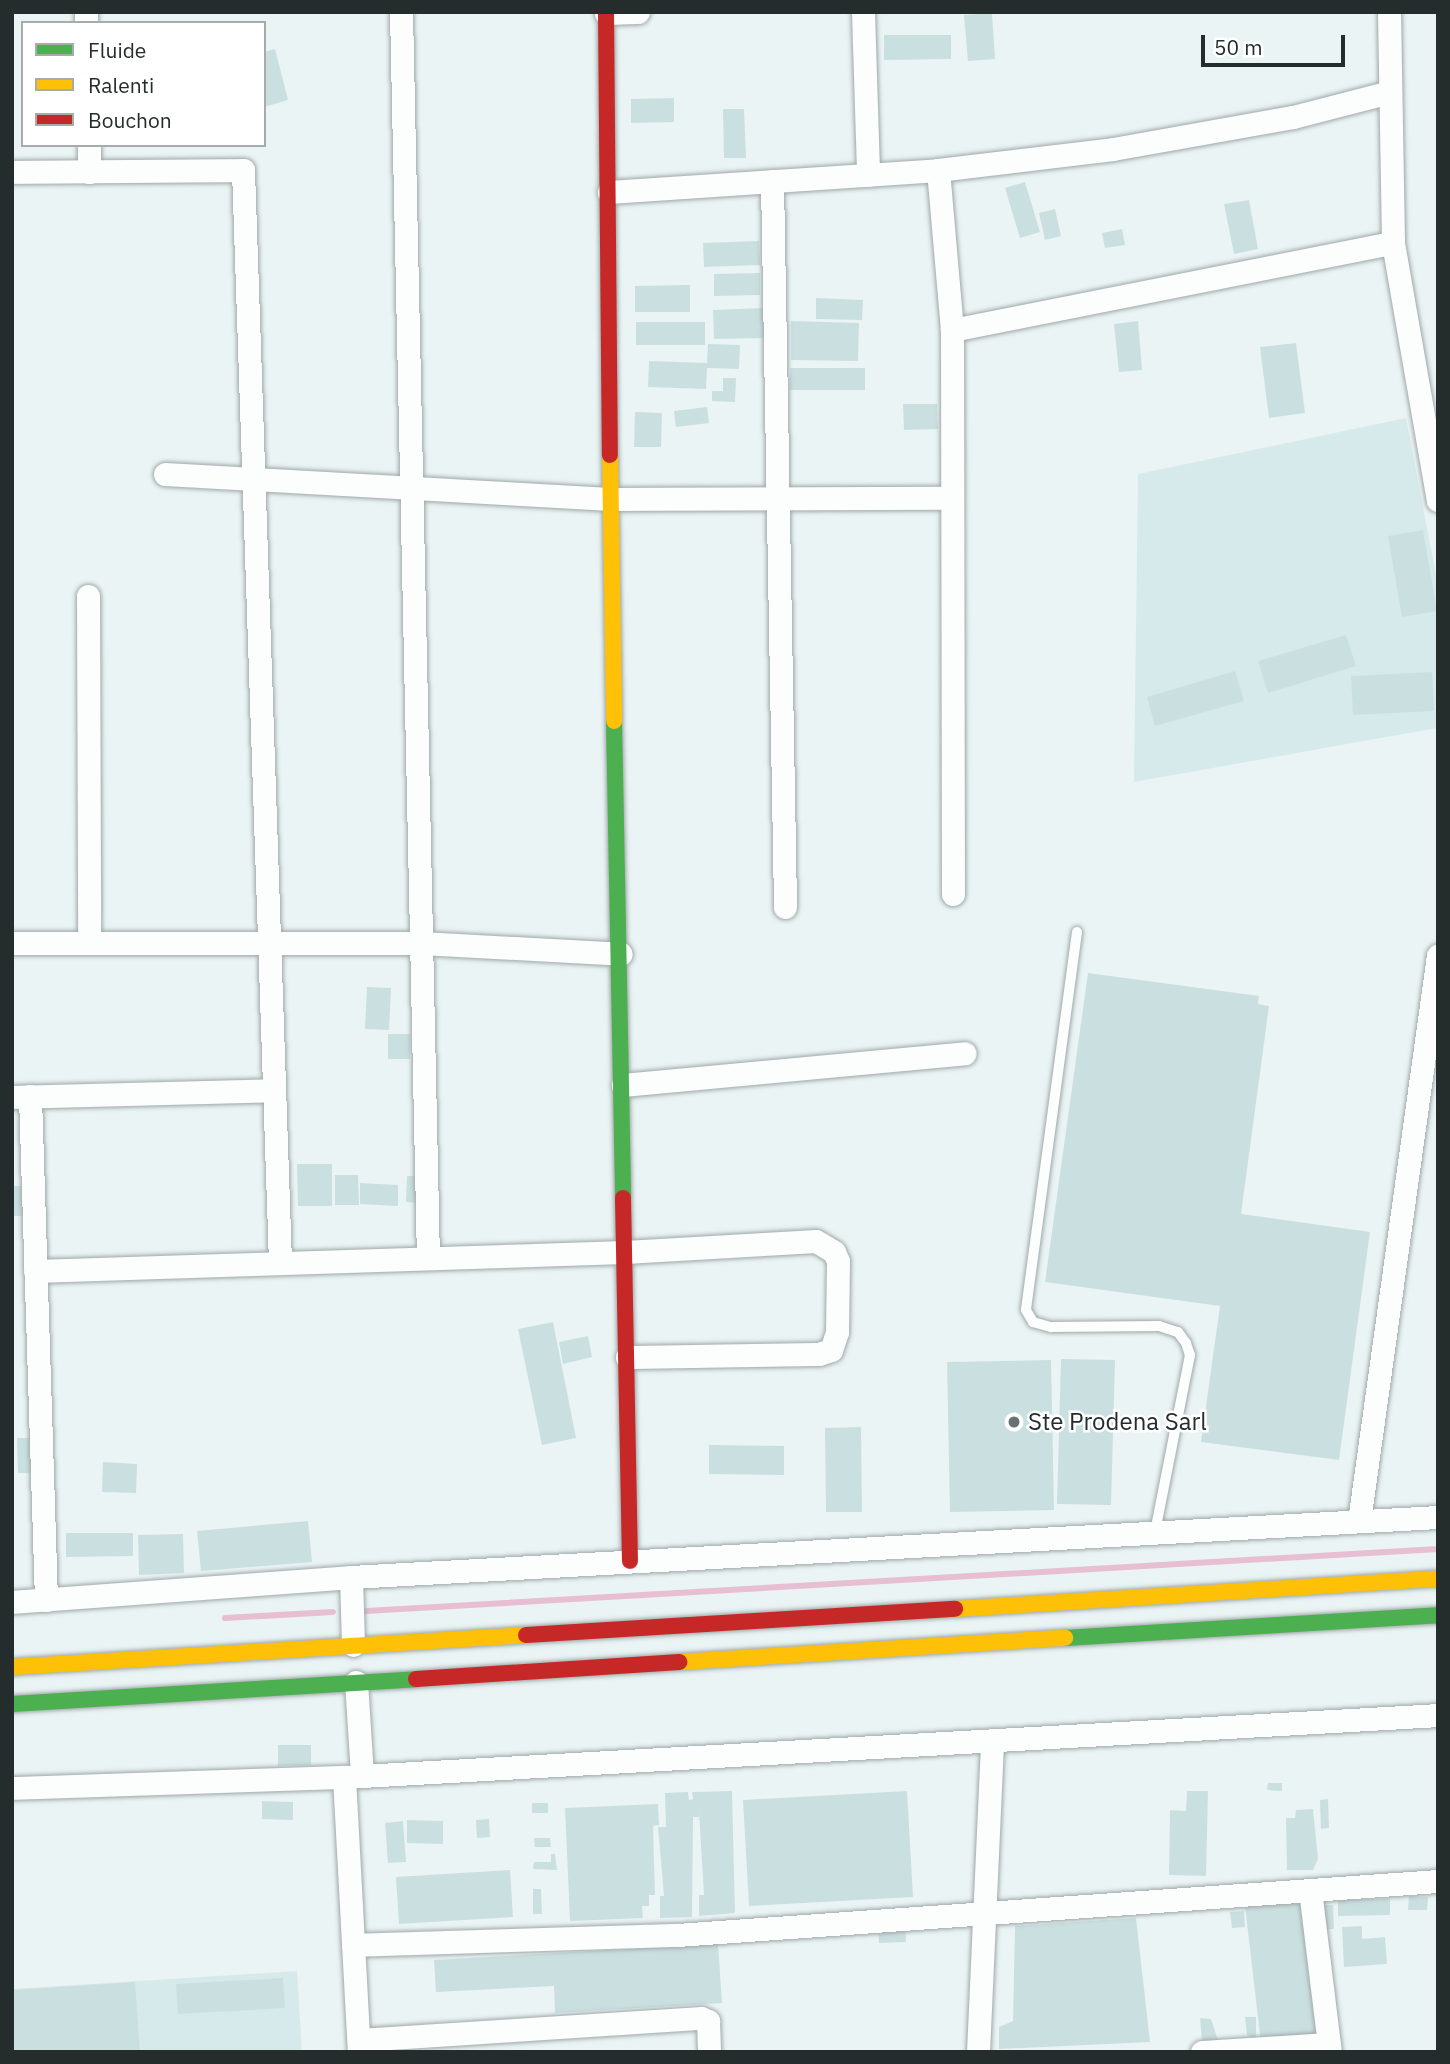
<!DOCTYPE html>
<html>
<head>
<meta charset="utf-8">
<style>
  body { margin:0 }
  #map { position:relative; width:1450px; height:2064px; overflow:hidden; background:#eaf4f4; font-family:"IBM Plex Sans",sans-serif }
  div>[style] { position:absolute }
  [style*='--x'] { left:calc(var(--x)*1px); top:calc(var(--y)*1px); width:calc(var(--w)*1px); rotate:calc(var(--a)*1deg) }
  .built>* { inset:0; background:#d7eaeb }
  .stream>* { height:6px; margin:-3px; padding:0 3px; transform-origin:3px; border-radius:3px; background:#e8bed3 }
  .building>* { inset:0; background:#cae0e0 }
  .roads { filter:drop-shadow(0 0 2px #a0a8a8) drop-shadow(0 0 2px #a0a8a8) }
  .lane>* { height:10px; margin:-5px; padding:0 5px; transform-origin:5px; border-radius:5px; background:#fcfdfd }
  .street>* { height:23px; margin:-11.5px; padding:0 11.5px; transform-origin:11.5px; border-radius:11.5px; background:#fcfdfd }
  .fast>* { height:16px; margin:-8px; padding:0 8px; transform-origin:8px; border-radius:8px; background:#4caf50 }
  .slow>* { height:16px; margin:-8px; padding:0 8px; transform-origin:8px; border-radius:8px; background:#ffc107 }
  .jam>* { height:16px; margin:-8px; padding:0 8px; transform-origin:8px; border-radius:8px; background:#c62828 }
  .dots>* { width:19px; height:19px; translate:-50% -50%; box-sizing:border-box; border:4px solid #fff; border-radius:50% }
  span { translate:-50% -50%; white-space:nowrap; text-align:center; line-height:1.15; -webkit-text-stroke:5px #fff; paint-order:stroke }
  .poi-label { font-size:24px; color:#242c2c }
  .left { translate:0 -50%; text-align:left }
  .frame { position:absolute; inset:0; border:14px solid #242c2c; pointer-events:none }
  .legend { position:absolute; left:21px; top:21px; width:245px; height:126px; box-sizing:border-box; background:#fff; border:2px solid #a7abab; margin:0; padding:9px 12px; list-style:none; font-size:21px; color:#242c2c }
  .legend li { display:flex; align-items:center; gap:14px; height:35px }
  .legend b { width:35px; border:2px solid #a7abab }
  .scale { position:absolute; left:1201px; top:35px; width:144px; height:32px; box-sizing:border-box; border:4px solid #242c2c; border-top:0; padding-left:9px; font-size:21px; line-height:24px; white-space:nowrap; color:#242c2c; -webkit-text-stroke:5px #fff; paint-order:stroke }
</style>
</head>
<body>
<div id="map">
  <div class="built">
    <i style="clip-path:polygon(1406px 418px,1438px 585px,1437px 728px,1134px 782px,1138px 474px)"></i>
    <i style="clip-path:polygon(297px 1971px,302px 2052px,12px 2052px,12px 1989px)"></i>
  </div>
  <div class="stream">
    <i style="--x:366;--y:1611;--w:1074;--a:-3.31"></i>
    <i style="--x:225;--y:1618;--w:108;--a:-3.2"></i>
  </div>
  <div class="building">
    <i style="clip-path:polygon(992px 13px,995px 59px,968px 61px,964px 15px)"></i>
    <i style="clip-path:polygon(884px 35px,951px 35px,951px 59px,884px 60px)"></i>
    <i style="clip-path:polygon(275px 49px,288px 100px,264px 107px,264px 52px)"></i>
    <i style="clip-path:polygon(674px 98px,674px 122px,631px 123px,631px 99px)"></i>
    <i style="clip-path:polygon(723px 109px,744px 109px,746px 158px,724px 158px)"></i>
    <i style="clip-path:polygon(1025px 182px,1040px 232px,1020px 238px,1005px 188px)"></i>
    <i style="clip-path:polygon(1249px 200px,1258px 249px,1234px 254px,1224px 204px)"></i>
    <i style="clip-path:polygon(1055px 209px,1061px 236px,1045px 240px,1039px 213px)"></i>
    <i style="clip-path:polygon(1122px 229px,1125px 245px,1105px 248px,1102px 233px)"></i>
    <i style="clip-path:polygon(759px 241px,760px 265px,704px 267px,703px 243px)"></i>
    <i style="clip-path:polygon(760px 273px,760px 295px,714px 296px,714px 274px)"></i>
    <i style="clip-path:polygon(690px 285px,690px 312px,635px 312px,635px 286px)"></i>
    <i style="clip-path:polygon(816px 298px,863px 300px,862px 320px,816px 319px)"></i>
    <i style="clip-path:polygon(763px 308px,764px 338px,714px 339px,713px 310px)"></i>
    <i style="clip-path:polygon(791px 321px,859px 323px,858px 361px,791px 360px)"></i>
    <i style="clip-path:polygon(1138px 321px,1142px 370px,1119px 372px,1114px 324px)"></i>
    <i style="clip-path:polygon(636px 322px,705px 322px,705px 345px,636px 345px)"></i>
    <i style="clip-path:polygon(1296px 343px,1305px 413px,1269px 418px,1260px 347px)"></i>
    <i style="clip-path:polygon(708px 344px,740px 345px,739px 369px,707px 368px,706px 389px,648px 387px,649px 361px,707px 363px)"></i>
    <i style="clip-path:polygon(790px 368px,865px 368px,865px 390px,790px 390px)"></i>
    <i style="clip-path:polygon(723px 378px,736px 378px,735px 402px,712px 401px,712px 391px,723px 391px)"></i>
    <i style="clip-path:polygon(903px 404px,937px 404px,938px 429px,904px 430px)"></i>
    <i style="clip-path:polygon(707px 407px,709px 423px,676px 427px,674px 411px)"></i>
    <i style="clip-path:polygon(635px 412px,662px 413px,661px 447px,634px 447px)"></i>
    <i style="clip-path:polygon(1423px 530px,1437px 611px,1402px 617px,1388px 536px)"></i>
    <i style="clip-path:polygon(1346px 635px,1356px 666px,1268px 693px,1258px 661px)"></i>
    <i style="clip-path:polygon(1235px 671px,1244px 701px,1155px 726px,1147px 697px)"></i>
    <i style="clip-path:polygon(1432px 672px,1434px 711px,1353px 715px,1351px 676px)"></i>
    <i style="clip-path:polygon(1088px 973px,1259px 996px,1258px 1004px,1269px 1006px,1241px 1214px,1370px 1232px,1339px 1460px,1201px 1442px,1220px 1306px,1045px 1282px)"></i>
    <i style="clip-path:polygon(367px 987px,391px 988px,389px 1030px,365px 1029px)"></i>
    <i style="clip-path:polygon(388px 1034px,410px 1034px,410px 1059px,388px 1059px)"></i>
    <i style="clip-path:polygon(297px 1164px,332px 1164px,332px 1206px,298px 1206px)"></i>
    <i style="clip-path:polygon(335px 1175px,358px 1175px,359px 1205px,335px 1205px)"></i>
    <i style="clip-path:polygon(407px 1176px,429px 1176px,428px 1203px,406px 1202px)"></i>
    <i style="clip-path:polygon(360px 1183px,398px 1185px,398px 1206px,360px 1204px)"></i>
    <i style="clip-path:polygon(12px 1186px,26px 1186px,25px 1216px,12px 1216px)"></i>
    <i style="clip-path:polygon(553px 1322px,576px 1438px,542px 1445px,518px 1329px)"></i>
    <i style="clip-path:polygon(588px 1336px,592px 1357px,563px 1364px,559px 1342px)"></i>
    <i style="clip-path:polygon(1061px 1359px,1115px 1360px,1111px 1505px,1057px 1504px)"></i>
    <i style="clip-path:polygon(1051px 1360px,1054px 1510px,950px 1512px,947px 1362px)"></i>
    <i style="clip-path:polygon(861px 1427px,862px 1512px,826px 1512px,825px 1428px)"></i>
    <i style="clip-path:polygon(17px 1438px,38px 1438px,38px 1473px,18px 1473px)"></i>
    <i style="clip-path:polygon(709px 1445px,784px 1446px,784px 1475px,709px 1474px)"></i>
    <i style="clip-path:polygon(103px 1462px,137px 1464px,136px 1493px,102px 1492px)"></i>
    <i style="clip-path:polygon(308px 1521px,312px 1562px,201px 1571px,197px 1531px)"></i>
    <i style="clip-path:polygon(66px 1533px,133px 1533px,133px 1556px,66px 1557px)"></i>
    <i style="clip-path:polygon(183px 1534px,184px 1573px,139px 1575px,138px 1535px)"></i>
    <i style="clip-path:polygon(278px 1745px,311px 1745px,311px 1765px,278px 1766px)"></i>
    <i style="clip-path:polygon(1268px 1783px,1282px 1783px,1282px 1791px,1267px 1790px)"></i>
    <i style="clip-path:polygon(732px 1791px,735px 1913px,699px 1916px,699px 1895px,704px 1895px,699px 1812px,699px 1817px,693px 1817px,692px 1917px,660px 1918px,660px 1896px,664px 1896px,658px 1827px,666px 1827px,665px 1793px,688px 1792px,689px 1800px,693px 1799px,692px 1792px)"></i>
    <i style="clip-path:polygon(907px 1791px,913px 1897px,749px 1906px,743px 1800px)"></i>
    <i style="clip-path:polygon(1187px 1791px,1208px 1791px,1206px 1876px,1169px 1875px,1170px 1810px,1186px 1811px)"></i>
    <i style="clip-path:polygon(1328px 1799px,1329px 1828px,1321px 1829px,1320px 1800px)"></i>
    <i style="clip-path:polygon(262px 1801px,293px 1802px,293px 1820px,262px 1819px)"></i>
    <i style="clip-path:polygon(532px 1803px,548px 1803px,548px 1813px,532px 1813px)"></i>
    <i style="clip-path:polygon(658px 1804px,659px 1825px,653px 1826px,655px 1895px,649px 1895px,649px 1906px,642px 1906px,643px 1918px,570px 1921px,565px 1808px)"></i>
    <i style="clip-path:polygon(1313px 1809px,1318px 1859px,1313px 1870px,1287px 1870px,1286px 1818px,1295px 1818px,1296px 1810px)"></i>
    <i style="clip-path:polygon(489px 1819px,490px 1837px,477px 1838px,476px 1820px)"></i>
    <i style="clip-path:polygon(407px 1820px,443px 1821px,443px 1844px,407px 1843px)"></i>
    <i style="clip-path:polygon(403px 1821px,406px 1862px,388px 1863px,385px 1823px)"></i>
    <i style="clip-path:polygon(534px 1838px,550px 1838px,551px 1847px,535px 1847px)"></i>
    <i style="clip-path:polygon(551px 1854px,555px 1854px,557px 1870px,533px 1869px,534px 1862px,551px 1862px)"></i>
    <i style="clip-path:polygon(510px 1870px,513px 1917px,399px 1924px,396px 1877px)"></i>
    <i style="clip-path:polygon(533px 1889px,541px 1889px,542px 1914px,533px 1914px)"></i>
    <i style="clip-path:polygon(1409px 1896px,1428px 1897px,1427px 1910px,1408px 1910px)"></i>
    <i style="clip-path:polygon(1390px 1899px,1390px 1915px,1338px 1916px,1338px 1900px)"></i>
    <i style="clip-path:polygon(1300px 1900px,1316px 2036px,1261px 2043px,1245px 1906px)"></i>
    <i style="clip-path:polygon(1321px 1905px,1333px 1905px,1334px 1929px,1322px 1929px)"></i>
    <i style="clip-path:polygon(1244px 1911px,1245px 1927px,1232px 1928px,1230px 1912px)"></i>
    <i style="clip-path:polygon(1136px 1918px,1150px 2042px,999px 2049px,999px 2027px,1013px 2021px,1015px 1926px)"></i>
    <i style="clip-path:polygon(905px 1926px,906px 1942px,879px 1943px,878px 1927px)"></i>
    <i style="clip-path:polygon(1362px 1926px,1362px 1939px,1385px 1937px,1387px 1964px,1344px 1967px,1342px 1927px)"></i>
    <i style="clip-path:polygon(718px 1944px,722px 2003px,555px 2013px,554px 1986px,436px 1992px,434px 1960px)"></i>
    <i style="clip-path:polygon(283px 1978px,285px 2008px,178px 2014px,176px 1984px)"></i>
    <i style="clip-path:polygon(135px 1982px,140px 2052px,12px 2052px,12px 1990px)"></i>
    <i style="clip-path:polygon(1245px 2017px,1256px 2017px,1256px 2040px,1247px 2035px)"></i>
    <i style="clip-path:polygon(1200px 2018px,1211px 2019px,1220px 2047px,1202px 2040px)"></i>
  </div>
  <div class="roads">
    <div class="lane">
      <i style="--x:1077;--y:932;--w:381;--a:97.7"></i>
      <i style="--x:1026;--y:1310;--w:14;--a:60"></i>
      <i style="--x:1033;--y:1322;--w:19;--a:16"></i>
      <i style="--x:1051;--y:1327;--w:108;--a:-0.5"></i>
      <i style="--x:1159;--y:1326;--w:20;--a:18"></i>
      <i style="--x:1178;--y:1332;--w:14;--a:54"></i>
      <i style="--x:1186;--y:1343;--w:13;--a:72"></i>
      <i style="--x:1190;--y:1355;--w:180;--a:101.2"></i>
    </div>
    <div class="street">
      <i style="--x:86;--y:12;--w:11;--a:90"></i>
      <i style="--x:401;--y:12;--w:1244;--a:88.76"></i>
      <i style="--x:863;--y:12;--w:163;--a:88.2"></i>
      <i style="--x:1389;--y:12;--w:231;--a:89"></i>
      <i style="--x:1393;--y:243;--w:261;--a:80.1"></i>
      <i style="--x:606;--y:13;--w:32;--a:-2"></i>
      <i style="--x:89;--y:145;--w:27;--a:90"></i>
      <i style="--x:938;--y:170;--w:161;--a:85"></i>
      <i style="--x:952;--y:330;--w:564;--a:89.9"></i>
      <i style="--x:12;--y:172;--w:231;--a:-0.5"></i>
      <i style="--x:243;--y:170;--w:1093;--a:88.06"></i>
      <i style="--x:772;--y:181;--w:726;--a:88.97"></i>
      <i style="--x:609;--y:192;--w:330;--a:-3.8"></i>
      <i style="--x:938;--y:170;--w:176;--a:-6.8"></i>
      <i style="--x:1113;--y:149;--w:183;--a:-10.1"></i>
      <i style="--x:1293;--y:117;--w:100;--a:-14.5"></i>
      <i style="--x:952;--y:330;--w:449;--a:-11.2"></i>
      <i style="--x:165;--y:474;--w:446;--a:3.2"></i>
      <i style="--x:610;--y:499;--w:341;--a:-0.2"></i>
      <i style="--x:88;--y:596;--w:344;--a:89.8"></i>
      <i style="--x:12;--y:943;--w:409;--a:0"></i>
      <i style="--x:421;--y:943;--w:200;--a:3.1"></i>
      <i style="--x:623;--y:1085;--w:343;--a:-5.3"></i>
      <i style="--x:30;--y:1096;--w:504;--a:88.18"></i>
      <i style="--x:12;--y:1097;--w:260;--a:-1.5"></i>
      <i style="--x:35;--y:1271;--w:590;--a:-1.84"></i>
      <i style="--x:625;--y:1252;--w:191;--a:-3.3"></i>
      <i style="--x:816;--y:1241;--w:21;--a:31"></i>
      <i style="--x:834;--y:1252;--w:10;--a:66"></i>
      <i style="--x:838;--y:1261;--w:71;--a:90.8"></i>
      <i style="--x:837;--y:1332;--w:19;--a:108"></i>
      <i style="--x:831;--y:1350;--w:13;--a:162"></i>
      <i style="--x:819;--y:1354;--w:192;--a:179.1"></i>
      <i style="--x:1359;--y:1521;--w:571;--a:-82.05"></i>
      <i style="--x:351;--y:1577;--w:68;--a:88.3"></i>
      <i style="--x:12;--y:1602;--w:340;--a:-4.2"></i>
      <i style="--x:351;--y:1577;--w:1089;--a:-3.16"></i>
      <i style="--x:356;--y:1682;--w:94;--a:86.3"></i>
      <i style="--x:344;--y:1777;--w:275;--a:86.9"></i>
      <i style="--x:12;--y:1788;--w:332;--a:-1.9"></i>
      <i style="--x:344;--y:1777;--w:1096;--a:-3.24"></i>
      <i style="--x:1310;--y:1890;--w:163;--a:83"></i>
      <i style="--x:353;--y:1945;--w:324;--a:-1.8"></i>
      <i style="--x:677;--y:1935;--w:763;--a:-4.06"></i>
      <i style="--x:359;--y:2040;--w:343;--a:-3.7"></i>
      <i style="--x:701;--y:2018;--w:8;--a:23"></i>
      <i style="--x:708;--y:2021;--w:31;--a:88"></i>
      <i style="--x:978;--y:2052;--w:312;--a:-87.4"></i>
      <i style="--x:1202;--y:2052;--w:127;--a:-3.6"></i>
    </div>
    <div class="fast">
      <i style="--x:614;--y:721;--w:477;--a:88.9"></i>
      <i style="--x:1065;--y:1638;--w:374;--a:-3.5"></i>
      <i style="--x:12;--y:1704;--w:405;--a:-3.5"></i>
    </div>
    <div class="slow">
      <i style="--x:610;--y:455;--w:266;--a:89.1"></i>
      <i style="--x:955;--y:1609;--w:484;--a:-3.6"></i>
      <i style="--x:679;--y:1662;--w:387;--a:-3.6"></i>
      <i style="--x:12;--y:1667;--w:515;--a:-3.56"></i>
    </div>
    <div class="jam">
      <i style="--x:606;--y:12;--w:443;--a:89.5"></i>
      <i style="--x:623;--y:1198;--w:363;--a:88.9"></i>
      <i style="--x:526;--y:1635;--w:430;--a:-3.5"></i>
      <i style="--x:416;--y:1679;--w:264;--a:-3.7"></i>
    </div>
  </div>
  <div class="dots">
    <i style="left:1014px;top:1422px;background:#697272"></i>
  </div>
  <div class="poi-label">
    <span class="left" style="left:1028px;top:1422px">Ste Prodena Sarl</span>
  </div>
  <div class="frame"></div>
  <ul class="legend">
  <li><b style="height:9px;background:#4caf50"></b>Fluide</li>
  <li><b style="height:9px;background:#ffc107"></b>Ralenti</li>
  <li><b style="height:9px;background:#c62828"></b>Bouchon</li>
  </ul>
  <div class="scale">50 m</div>
</div>
</body>
</html>
